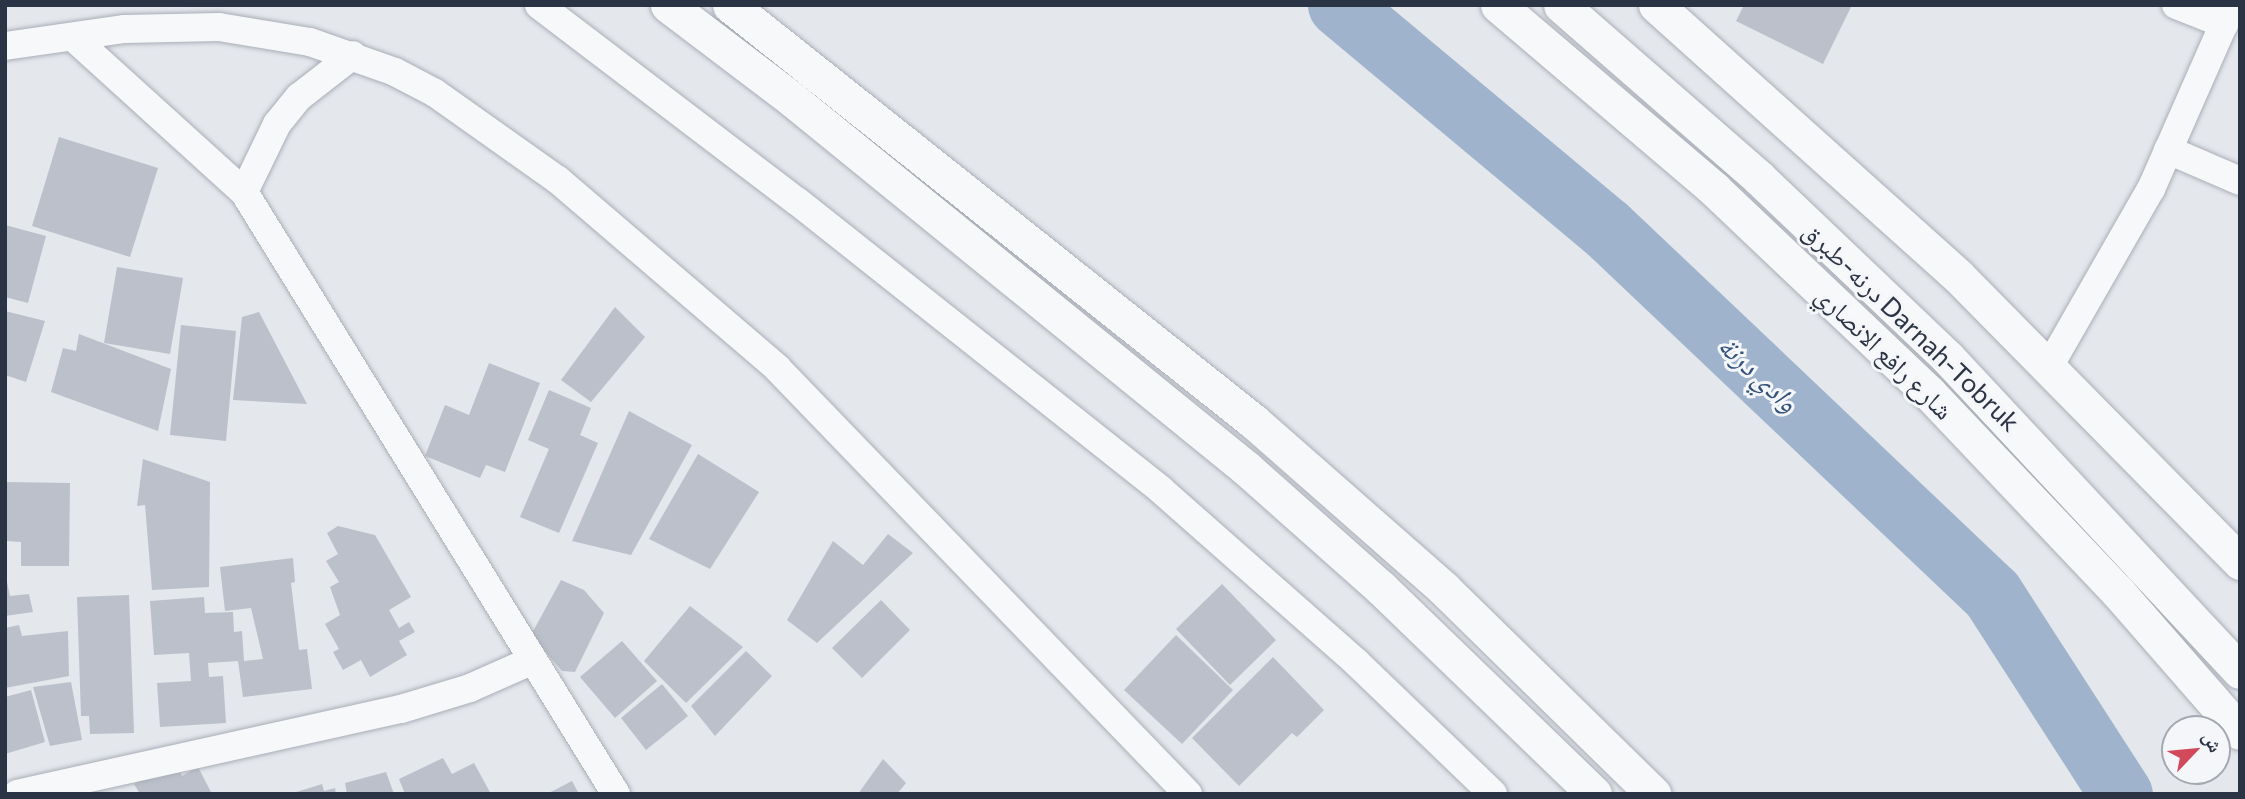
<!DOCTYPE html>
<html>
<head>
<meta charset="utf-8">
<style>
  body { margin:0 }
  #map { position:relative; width:2245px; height:799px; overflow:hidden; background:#e4e7ec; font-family:Commissioner,"Noto Naskh Arabic",sans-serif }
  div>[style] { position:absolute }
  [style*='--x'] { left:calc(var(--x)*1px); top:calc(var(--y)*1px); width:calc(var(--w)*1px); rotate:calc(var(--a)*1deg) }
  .river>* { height:63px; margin:-31.5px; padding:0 31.5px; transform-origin:31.5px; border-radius:31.5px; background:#9fb4cc }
  .building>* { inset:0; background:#bbc0ca }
  .roads { filter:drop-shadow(0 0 2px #a9aeb7) drop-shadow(0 0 2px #a9aeb7) }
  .minor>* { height:28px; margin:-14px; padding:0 14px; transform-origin:14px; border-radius:14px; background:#f7f8fa }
  .tertiary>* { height:35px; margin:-17.5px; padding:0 17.5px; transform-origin:17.5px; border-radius:17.5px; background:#f7f8fa }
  span { translate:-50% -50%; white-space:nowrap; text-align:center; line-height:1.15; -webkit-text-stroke:6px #f4f6f9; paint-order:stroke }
  .street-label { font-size:26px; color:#2b3445 }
  .water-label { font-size:28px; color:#34527a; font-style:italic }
  .frame { position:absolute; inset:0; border:7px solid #2b3445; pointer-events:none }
  .north { position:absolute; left:2161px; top:715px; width:70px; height:70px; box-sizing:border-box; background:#f4f6f9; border:2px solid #a4a8b1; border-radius:50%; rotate:64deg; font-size:19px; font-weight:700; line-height:28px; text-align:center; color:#2b3445 }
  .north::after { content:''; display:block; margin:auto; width:24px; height:32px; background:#d1495b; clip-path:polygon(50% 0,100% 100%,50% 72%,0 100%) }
</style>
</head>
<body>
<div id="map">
  <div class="river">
    <i style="--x:1339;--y:5;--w:348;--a:39.9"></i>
    <i style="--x:1606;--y:228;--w:532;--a:43.48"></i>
    <i style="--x:1992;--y:594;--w:238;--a:57.2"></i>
  </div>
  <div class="building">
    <i style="clip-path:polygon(1744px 5px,1852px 5px,1823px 64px,1736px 21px)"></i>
    <i style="clip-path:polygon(59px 137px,158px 168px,130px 257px,32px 226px)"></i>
    <i style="clip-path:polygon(5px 225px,46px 236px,28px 303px,5px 297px)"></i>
    <i style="clip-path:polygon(117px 267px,183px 278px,170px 354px,104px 343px)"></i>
    <i style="clip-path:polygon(615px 307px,645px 337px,591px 402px,561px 380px)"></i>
    <i style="clip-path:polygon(5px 311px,45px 321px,26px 382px,5px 375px)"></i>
    <i style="clip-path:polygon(259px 312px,307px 404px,233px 400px,242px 317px)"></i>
    <i style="clip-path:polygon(181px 325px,236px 331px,226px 441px,170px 435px)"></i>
    <i style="clip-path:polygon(79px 334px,171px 369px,158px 431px,51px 392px,63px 348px,76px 351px)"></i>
    <i style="clip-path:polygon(489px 363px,540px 383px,505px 472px,486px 465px,480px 478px,425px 456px,445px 405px,469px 415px)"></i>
    <i style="clip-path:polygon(549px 390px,591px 408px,580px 435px,598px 443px,559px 533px,520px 517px,549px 449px,528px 440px)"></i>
    <i style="clip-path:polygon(629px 411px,692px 445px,631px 555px,572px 541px)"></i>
    <i style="clip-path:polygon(698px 454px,759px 492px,710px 569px,649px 539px)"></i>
    <i style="clip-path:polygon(143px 459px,210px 482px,209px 587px,152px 590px,145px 505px,137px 506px)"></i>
    <i style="clip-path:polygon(5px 482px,70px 483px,69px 566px,21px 566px,21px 542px,7px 541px)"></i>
    <i style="clip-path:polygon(338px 526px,375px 535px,411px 597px,389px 610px,399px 628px,409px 622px,415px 632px,399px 641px,407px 655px,370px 677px,361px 660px,343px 670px,333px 652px,339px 649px,325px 624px,340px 615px,330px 587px,339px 582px,326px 561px,338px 554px,327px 533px)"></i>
    <i style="clip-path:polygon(888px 534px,913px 553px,817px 643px,787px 620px,833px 541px,863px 565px)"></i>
    <i style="clip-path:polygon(293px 558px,295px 582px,291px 583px,299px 650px,307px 649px,312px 689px,243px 697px,238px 661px,208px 663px,209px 677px,223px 676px,226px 723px,160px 727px,157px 683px,191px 681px,189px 653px,154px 655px,150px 601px,204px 597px,205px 613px,233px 612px,234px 632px,242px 631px,244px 661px,263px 659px,251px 608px,225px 611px,220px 567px)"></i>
    <i style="clip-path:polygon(6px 577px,10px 596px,29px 594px,33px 612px,5px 616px)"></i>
    <i style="clip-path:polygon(561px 580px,584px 590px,604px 613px,575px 672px,562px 671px,531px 635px)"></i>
    <i style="clip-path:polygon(1222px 584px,1276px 640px,1230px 685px,1176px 629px)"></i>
    <i style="clip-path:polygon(129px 595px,134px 733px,90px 734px,89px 716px,81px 716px,77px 597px)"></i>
    <i style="clip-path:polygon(881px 600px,910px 630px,862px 678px,832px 648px)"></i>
    <i style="clip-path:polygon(690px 606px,743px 647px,686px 703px,644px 661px)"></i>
    <i style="clip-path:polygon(19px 625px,22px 636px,68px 631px,69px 676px,5px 688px,5px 628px)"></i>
    <i style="clip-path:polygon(1176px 635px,1233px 690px,1182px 744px,1124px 690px)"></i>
    <i style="clip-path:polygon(622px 641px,657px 681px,615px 718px,580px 677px)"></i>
    <i style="clip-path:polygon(746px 651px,772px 676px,715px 736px,691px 706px)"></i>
    <i style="clip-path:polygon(1273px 657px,1324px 710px,1297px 737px,1292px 733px,1239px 786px,1192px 738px)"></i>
    <i style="clip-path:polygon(71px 682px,82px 740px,50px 746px,33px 687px)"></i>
    <i style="clip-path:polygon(662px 684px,688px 716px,646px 750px,621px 718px)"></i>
    <i style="clip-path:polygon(31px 690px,45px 742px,5px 754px,5px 697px)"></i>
    <i style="clip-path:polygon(443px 758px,452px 774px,474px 763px,491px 794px,405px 794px,399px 779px)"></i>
    <i style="clip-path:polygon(883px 759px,906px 783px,897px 794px,858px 794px)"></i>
    <i style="clip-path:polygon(175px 762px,182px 776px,198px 767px,212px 794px,140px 794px,134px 784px)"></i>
    <i style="clip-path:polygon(386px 772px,394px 794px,347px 794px,345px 783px)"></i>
    <i style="clip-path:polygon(572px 781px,579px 794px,547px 794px)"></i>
    <i style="clip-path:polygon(322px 784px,324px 791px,335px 788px,336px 794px,290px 794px)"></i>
  </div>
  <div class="roads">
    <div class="minor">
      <i style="--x:539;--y:5;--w:325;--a:37.3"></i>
      <i style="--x:798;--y:202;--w:463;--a:38.4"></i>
      <i style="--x:1161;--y:490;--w:260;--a:41.4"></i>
      <i style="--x:1356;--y:662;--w:190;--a:43.9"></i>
      <i style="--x:2176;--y:5;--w:52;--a:21.6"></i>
      <i style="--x:75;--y:39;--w:228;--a:42.2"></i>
      <i style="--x:244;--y:192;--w:708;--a:58.29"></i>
      <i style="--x:5;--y:46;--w:121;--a:-8.1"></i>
      <i style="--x:125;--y:29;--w:94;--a:-1.2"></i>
      <i style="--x:219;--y:27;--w:92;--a:9.4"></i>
      <i style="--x:310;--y:42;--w:90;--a:19.4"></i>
      <i style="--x:395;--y:72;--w:45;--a:27.7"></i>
      <i style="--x:435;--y:93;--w:151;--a:35.3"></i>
      <i style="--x:558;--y:180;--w:289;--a:40.6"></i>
      <i style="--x:777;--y:368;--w:592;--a:46.03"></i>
      <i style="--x:2168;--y:150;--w:78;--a:23.3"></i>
      <i style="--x:244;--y:192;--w:76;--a:-64.1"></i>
      <i style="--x:277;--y:124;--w:35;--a:-51"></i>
      <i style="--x:299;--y:97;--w:68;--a:-37.9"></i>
      <i style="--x:2050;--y:365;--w:203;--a:-60.2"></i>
      <i style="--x:2151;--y:189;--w:201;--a:-66.2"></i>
      <i style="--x:17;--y:794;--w:393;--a:-12.5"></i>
      <i style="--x:401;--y:709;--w:72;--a:-16.9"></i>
      <i style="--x:470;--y:688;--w:67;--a:-23.9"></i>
    </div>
    <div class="tertiary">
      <i style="--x:668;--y:5;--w:157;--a:37.2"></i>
      <i style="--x:793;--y:100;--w:585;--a:39.1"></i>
      <i style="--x:1247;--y:469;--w:179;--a:41.6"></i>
      <i style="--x:1381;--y:588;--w:296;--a:44"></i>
      <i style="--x:730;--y:5;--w:668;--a:38.5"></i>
      <i style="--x:1253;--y:421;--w:254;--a:41.3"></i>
      <i style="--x:1444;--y:589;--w:293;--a:44.4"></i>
      <i style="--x:1498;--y:5;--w:284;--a:40.4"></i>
      <i style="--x:1714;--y:189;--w:296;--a:43.5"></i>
      <i style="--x:1929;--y:393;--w:273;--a:46.5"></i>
      <i style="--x:2117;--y:591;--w:187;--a:48.9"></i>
      <i style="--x:1561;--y:5;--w:262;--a:41.1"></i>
      <i style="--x:1758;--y:177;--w:262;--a:43.6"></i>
      <i style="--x:1948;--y:358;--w:428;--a:47"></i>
      <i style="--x:1656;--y:5;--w:406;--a:41.9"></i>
      <i style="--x:1958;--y:276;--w:402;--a:45.4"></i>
    </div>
  </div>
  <div class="street-label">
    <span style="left:1912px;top:326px;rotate:44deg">درنه-طبرق Darnah-Tobruk</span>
    <span style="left:1885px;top:352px;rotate:44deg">شارع رافع الانصاري</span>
  </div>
  <div class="water-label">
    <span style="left:1759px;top:373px;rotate:43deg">وادي درنة</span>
  </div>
  <div class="frame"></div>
  <div class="north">ش</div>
</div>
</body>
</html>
